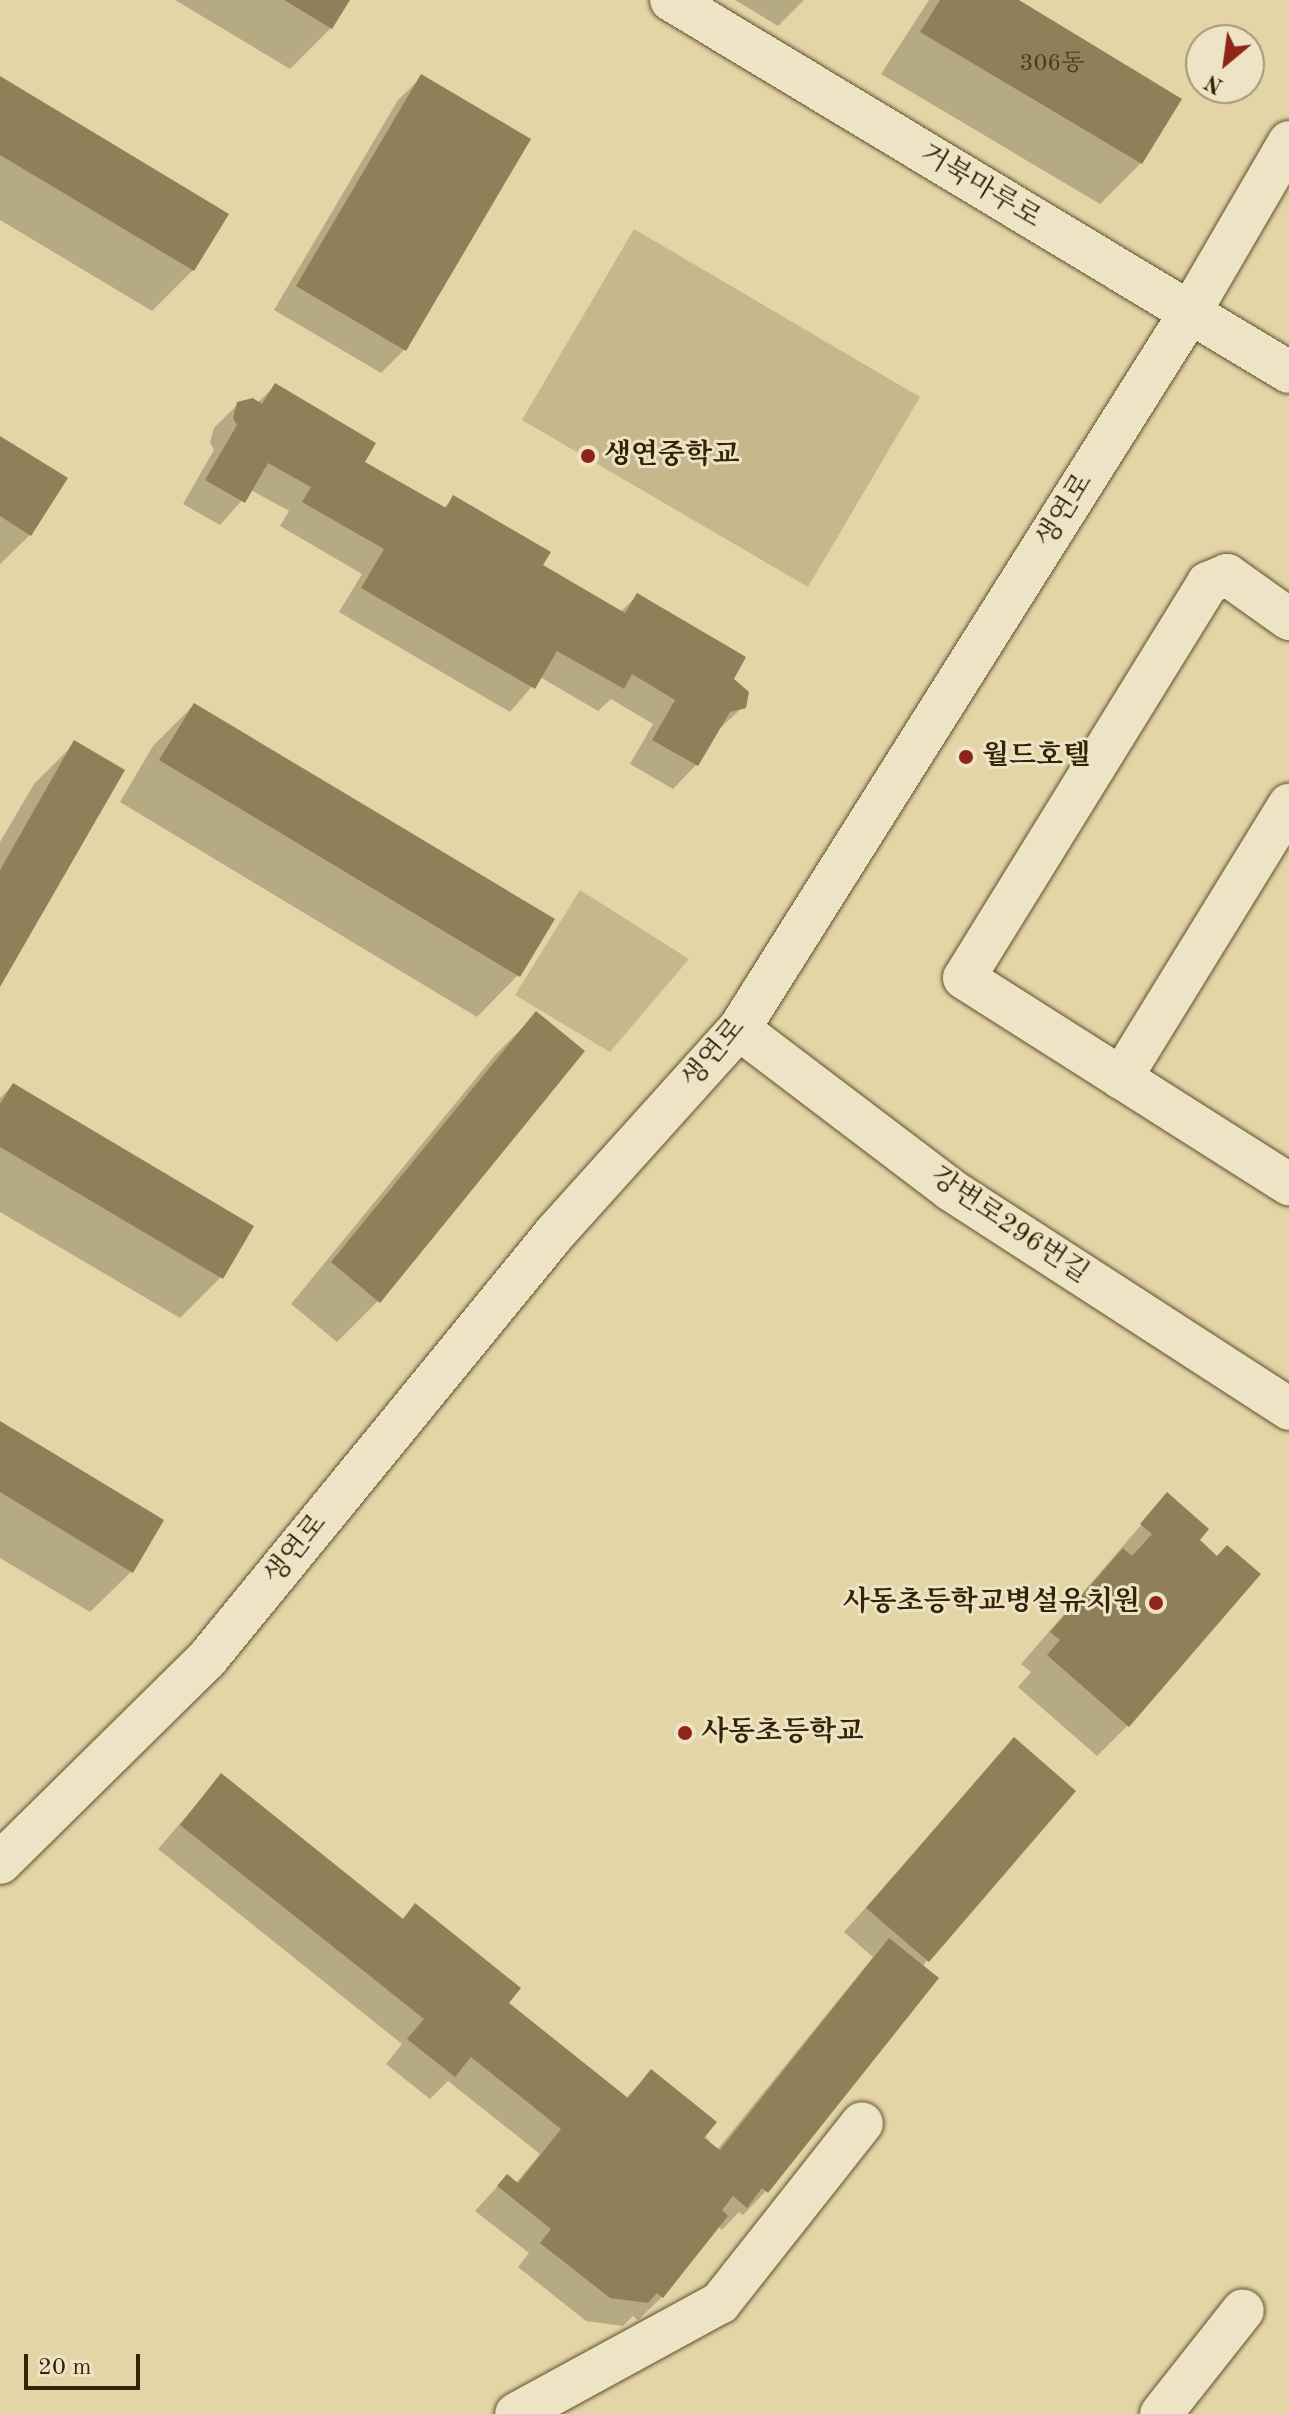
<!DOCTYPE html>
<html>
<head>
<meta charset="utf-8">
<style>
  body { margin:0 }
  #map { position:relative; width:1289px; height:2414px; overflow:hidden; background:#e4d5a7; font-family:"Old Standard TT","Noto Serif KR",serif }
  div>[style] { position:absolute }
  [style*='--x'] { left:calc(var(--x)*1px); top:calc(var(--y)*1px); width:calc(var(--w)*1px); rotate:calc(var(--a)*1deg) }
  .green>* { inset:0; background:#c6b78c }
  .shadow>* { inset:0; background:#0003 }
  .building>* { inset:0; background:#90805a }
  .roads { filter:drop-shadow(0 0 2px #61502e) drop-shadow(0 0 2px #61502e) }
  .minor>* { height:42px; margin:-21px; padding:0 21px; transform-origin:21px; border-radius:21px; background:#ede4c6 }
  .dots>* { width:22px; height:22px; translate:-50% -50%; box-sizing:border-box; border:4px solid #ede4c6; border-radius:50% }
  span { translate:-50% -50%; white-space:nowrap; text-align:center; line-height:1.15; -webkit-text-stroke:6px #ede4c6; paint-order:stroke }
  .number-label { font-size:24px; color:#4c3a1b }
  .number-label span { -webkit-text-stroke-width:0 }
  .street-label { font-size:28px; color:#352306 }
  .poi-label { font-size:28px; color:#352306; font-weight:700 }
  .left { translate:0 -50%; text-align:left }
  .right { translate:-100% -50%; text-align:right }
  .north { position:absolute; left:1185px; top:24px; width:80px; height:80px; box-sizing:border-box; background:#ede4c6; border:2px solid #a39779; border-radius:50%; rotate:209deg; font-size:22px; font-weight:700; line-height:32px; text-align:center; color:#352306 }
  .north::after { content:''; display:block; margin:auto; width:28px; height:36px; background:#8f2418; clip-path:polygon(50% 0,100% 100%,50% 72%,0 100%) }
  .scale { position:absolute; left:24px; top:2354px; width:116px; height:36px; box-sizing:border-box; border:4px solid #352306; border-top:0; padding-left:10px; font-size:24px; line-height:28px; white-space:nowrap; color:#352306; -webkit-text-stroke:6px #ede4c6; paint-order:stroke }
</style>
</head>
<body>
<div id="map">
  <div class="green">
    <i style="clip-path:polygon(634px 229px,920px 397px,808px 587px,522px 420px)"></i>
    <i style="clip-path:polygon(580px 890px,689px 959px,610px 1052px,515px 995px)"></i>
  </div>
  <div class="shadow">
    <i style="clip-path:polygon(175px 0,348px 0,331px 28px,290px 69px)"></i>
    <i style="clip-path:polygon(735px 0,804px 0,778px 26px)"></i>
    <i style="clip-path:polygon(929px 0,1016px 0,1141px 163px,1100px 204px,881px 74px)"></i>
    <i style="clip-path:polygon(422px 77px,404px 350px,381px 373px,274px 310px,398px 100px)"></i>
    <i style="clip-path:polygon(0 78px,193px 270px,152px 311px,0 220px)"></i>
    <i style="clip-path:polygon(275px 386px,363px 462px,443px 509px,453px 498px,541px 566px,620px 612px,637px 596px,743px 687px,744px 706px,716px 732px,696px 765px,673px 789px,630px 764px,653px 724px,611px 699px,598px 711px,540px 677px,510px 712px,339px 612px,362px 574px,280px 526px,289px 511px,251px 490px,220px 525px,183px 504px,214px 450px,210px 442px,214px 428px,238px 404px,257px 403px)"></i>
    <i style="clip-path:polygon(0 438px,30px 535px,0 564px)"></i>
    <i style="clip-path:polygon(194px 705px,518px 975px,477px 1017px,120px 802px,153px 746px)"></i>
    <i style="clip-path:polygon(75px 743px,0 983px,0 842px,34px 784px)"></i>
    <i style="clip-path:polygon(536px 1014px,378px 1301px,337px 1342px,291px 1304px,495px 1055px)"></i>
    <i style="clip-path:polygon(13px 1085px,221px 1277px,180px 1318px,0 1212px,0 1098px)"></i>
    <i style="clip-path:polygon(0 1423px,132px 1571px,90px 1612px,0 1558px)"></i>
    <i style="clip-path:polygon(1167px 1495px,1197px 1541px,1216px 1558px,1128px 1725px,1097px 1756px,1018px 1687px,1031px 1672px,1021px 1664px)"></i>
    <i style="clip-path:polygon(1014px 1740px,927px 1960px,766px 2191px,743px 2215px,739px 2212px,722px 2230px,718px 2226px,662px 2297px,638px 2320px,633px 2316px,623px 2326px,586px 2321px,518px 2267px,529px 2253px,475px 2211px,507px 2176px,516px 2183px,540px 2154px,448px 2081px,430px 2099px,386px 2064px,402px 2044px,158px 1849px,221px 1776px,402px 1920px,416px 1906px,506px 2003px,625px 2099px,651px 2072px,717px 2150px,873px 1957px,844px 1932px)"></i>
  </div>
  <div class="building">
    <i style="clip-path:polygon(284px 0,350px 0,332px 29px)"></i>
    <i style="clip-path:polygon(940px 0,1019px 0,1182px 99px,1142px 164px,920px 32px)"></i>
    <i style="clip-path:polygon(421px 74px,531px 139px,406px 351px,296px 286px)"></i>
    <i style="clip-path:polygon(0 76px,229px 214px,194px 271px,0 155px)"></i>
    <i style="clip-path:polygon(275px 383px,376px 443px,365px 462px,446px 508px,453px 495px,551px 552px,543px 565px,625px 613px,637px 593px,746px 657px,734px 679px,749px 692px,746px 708px,730px 712px,698px 766px,652px 740px,675px 700px,632px 674px,624px 689px,557px 651px,535px 689px,361px 588px,384px 549px,302px 502px,311px 487px,268px 463px,245px 503px,205px 480px,237px 425px,233px 418px,237px 402px,253px 398px,262px 404px)"></i>
    <i style="clip-path:polygon(0 436px,68px 478px,31px 536px,0 516px)"></i>
    <i style="clip-path:polygon(194px 703px,555px 919px,520px 977px,159px 760px)"></i>
    <i style="clip-path:polygon(74px 740px,125px 770px,0 987px,0 870px)"></i>
    <i style="clip-path:polygon(536px 1011px,585px 1051px,380px 1303px,331px 1262px)"></i>
    <i style="clip-path:polygon(13px 1083px,254px 1226px,223px 1279px,0 1147px,0 1104px)"></i>
    <i style="clip-path:polygon(0 1421px,164px 1520px,133px 1573px,0 1492px)"></i>
    <i style="clip-path:polygon(1167px 1492px,1209px 1529px,1200px 1540px,1217px 1556px,1227px 1545px,1261px 1574px,1129px 1727px,1047px 1655px,1060px 1640px,1050px 1632px,1123px 1548px,1132px 1556px,1152px 1534px,1140px 1524px)"></i>
    <i style="clip-path:polygon(1014px 1737px,1076px 1791px,929px 1962px,866px 1908px)"></i>
    <i style="clip-path:polygon(221px 1773px,403px 1919px,415px 1903px,521px 1988px,509px 2003px,628px 2098px,651px 2069px,717px 2122px,704px 2138px,720px 2150px,889px 1938px,939px 1978px,768px 2193px,762px 2188px,747px 2208px,733px 2196px,722px 2210px,728px 2216px,663px 2298px,657px 2293px,648px 2303px,610px 2298px,540px 2243px,551px 2229px,497px 2186px,507px 2174px,518px 2183px,561px 2129px,471px 2057px,455px 2077px,407px 2039px,424px 2019px,180px 1825px)"></i>
  </div>
  <div class="roads">
    <div class="minor">
      <i style="--x:671;--y:0;--w:721;--a:31.05"></i>
      <i style="--x:1289;--y:619;--w:76;--a:-144.6"></i>
      <i style="--x:1227;--y:575;--w:21;--a:157"></i>
      <i style="--x:1208;--y:583;--w:464;--a:121.7"></i>
      <i style="--x:964;--y:978;--w:385;--a:32.4"></i>
      <i style="--x:739;--y:1029;--w:266;--a:37.2"></i>
      <i style="--x:951;--y:1190;--w:403;--a:32.9"></i>
      <i style="--x:1121;--y:1078;--w:321;--a:-58.4"></i>
      <i style="--x:0;--y:1863;--w:291;--a:-44.6"></i>
      <i style="--x:207;--y:1659;--w:550;--a:-50.75"></i>
      <i style="--x:555;--y:1233;--w:275;--a:-48"></i>
      <i style="--x:739;--y:1029;--w:845;--a:-57.81"></i>
      <i style="--x:1189;--y:314;--w:199;--a:-59.8"></i>
      <i style="--x:516;--y:2414;--w:232;--a:-28.6"></i>
      <i style="--x:720;--y:2303;--w:229;--a:-51.7"></i>
      <i style="--x:1161;--y:2414;--w:132;--a:-51.7"></i>
    </div>
  </div>
  <div class="dots">
    <i style="left:588px;top:456px;background:#8f2418"></i>
    <i style="left:966px;top:757px;background:#8f2418"></i>
    <i style="left:1156px;top:1603px;background:#8f2418"></i>
    <i style="left:685px;top:1733px;background:#8f2418"></i>
  </div>
  <div class="number-label">
    <span style="left:1052px;top:65px">306동</span>
  </div>
  <div class="street-label">
    <span style="left:980px;top:187px;rotate:31deg">거북마루로</span>
    <span style="left:1065px;top:511px;rotate:-58deg">생연로</span>
    <span style="left:714px;top:1054px;rotate:-50deg">생연로</span>
    <span style="left:1009px;top:1226px;rotate:34deg">강변로296번길</span>
    <span style="left:296px;top:1550px;rotate:-51deg">생연로</span>
  </div>
  <div class="poi-label">
    <span class="left" style="left:604px;top:456px">생연중학교</span>
    <span class="left" style="left:982px;top:757px">월드호텔</span>
    <span class="right" style="left:1140px;top:1603px">사동초등학교병설유치원</span>
    <span class="left" style="left:701px;top:1733px">사동초등학교</span>
  </div>
  <div class="north">N</div>
  <div class="scale">20 m</div>
</div>
</body>
</html>
